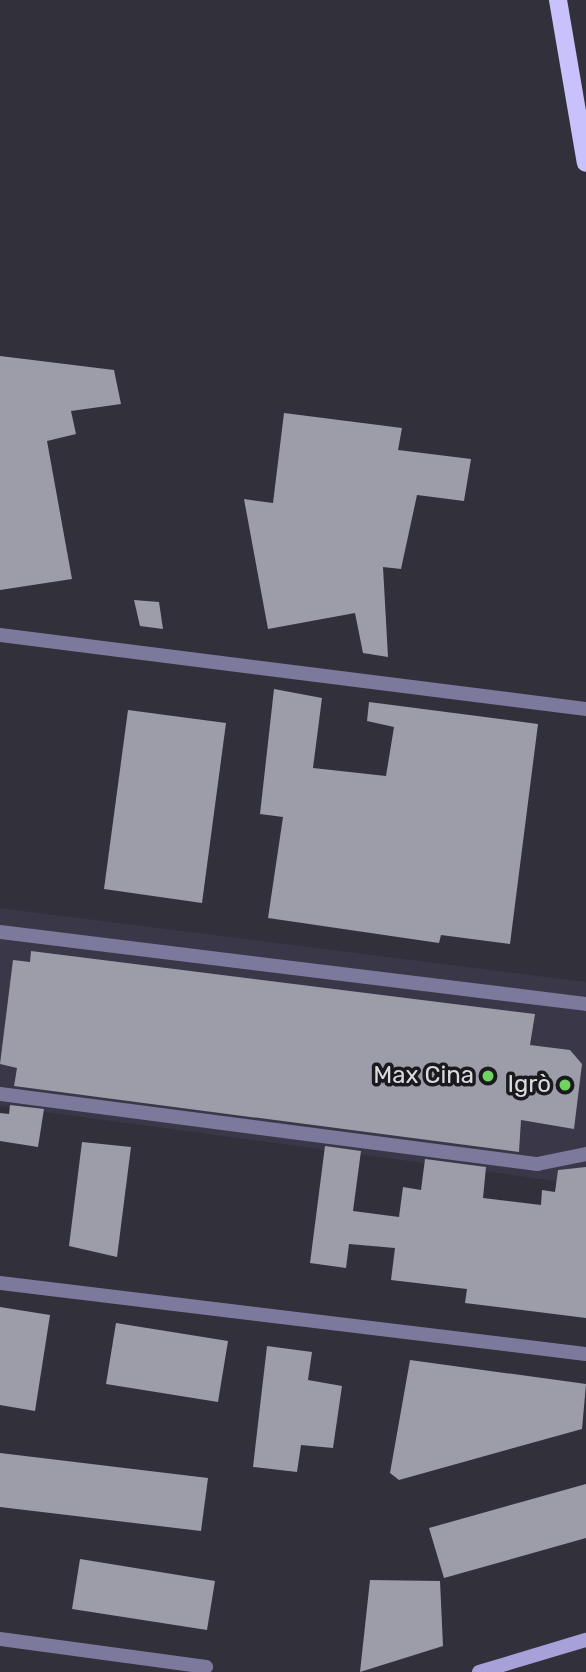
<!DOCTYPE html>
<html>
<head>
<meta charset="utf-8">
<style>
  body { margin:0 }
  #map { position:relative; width:586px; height:1672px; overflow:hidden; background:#32303b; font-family:Rubik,sans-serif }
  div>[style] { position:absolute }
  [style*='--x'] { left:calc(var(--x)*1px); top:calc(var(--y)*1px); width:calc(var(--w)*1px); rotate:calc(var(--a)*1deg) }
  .built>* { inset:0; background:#393748 }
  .building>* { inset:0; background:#9d9ca9 }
  .lane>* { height:14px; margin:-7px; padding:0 7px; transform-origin:7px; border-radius:7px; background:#7d799c }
  .street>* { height:14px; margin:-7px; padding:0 7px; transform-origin:7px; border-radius:7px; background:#7d799c }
  .secondary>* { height:14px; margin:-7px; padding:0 7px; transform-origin:7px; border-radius:7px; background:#a8a0d8 }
  .primary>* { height:18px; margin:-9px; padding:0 9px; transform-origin:9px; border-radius:9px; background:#c9c1fb }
  .dots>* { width:19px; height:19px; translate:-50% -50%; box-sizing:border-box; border:4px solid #1a191e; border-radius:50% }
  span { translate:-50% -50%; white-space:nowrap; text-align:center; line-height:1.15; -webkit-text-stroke:7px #1a191e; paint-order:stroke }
  .poi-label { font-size:24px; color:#dad9e0 }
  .right { translate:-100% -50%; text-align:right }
</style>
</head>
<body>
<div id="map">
  <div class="built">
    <i style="clip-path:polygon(0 908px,586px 982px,586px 1185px,0 1106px)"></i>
  </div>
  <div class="building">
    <i style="clip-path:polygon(0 356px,114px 370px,121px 404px,71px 411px,76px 434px,47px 441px,72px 579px,0 590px)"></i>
    <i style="clip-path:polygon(284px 413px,402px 428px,398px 450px,471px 459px,464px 501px,417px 495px,401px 569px,383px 567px,388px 657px,363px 653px,355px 613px,268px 629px,244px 499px,273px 503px)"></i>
    <i style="clip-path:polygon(134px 600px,159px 602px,163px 629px,140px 626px)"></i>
    <i style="clip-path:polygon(274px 689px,322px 698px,313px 768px,386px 776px,394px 727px,367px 721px,369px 702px,538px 724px,510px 944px,441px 935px,439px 943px,268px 918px,283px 817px,260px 814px)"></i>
    <i style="clip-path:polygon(128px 710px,226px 723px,202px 903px,104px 889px)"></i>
    <i style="clip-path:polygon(31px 951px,535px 1014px,530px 1045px,570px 1050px,582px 1064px,574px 1129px,521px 1120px,519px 1152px,14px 1086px,17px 1068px,0 1064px,13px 960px,30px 962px)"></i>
    <i style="clip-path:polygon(10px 1105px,44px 1109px,38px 1147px,0 1141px,0 1113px,9px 1114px)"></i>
    <i style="clip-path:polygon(82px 1142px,131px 1147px,117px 1257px,69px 1246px)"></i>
    <i style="clip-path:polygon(325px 1146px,361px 1151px,353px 1211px,399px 1217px,403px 1187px,421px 1190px,425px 1159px,486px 1167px,483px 1198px,541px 1205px,542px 1190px,555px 1192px,558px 1170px,586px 1167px,586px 1318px,465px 1303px,467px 1289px,391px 1280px,395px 1248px,349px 1244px,346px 1268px,310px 1263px)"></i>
    <i style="clip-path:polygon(0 1307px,50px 1315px,35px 1411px,0 1405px)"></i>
    <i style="clip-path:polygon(116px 1323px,228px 1341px,218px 1402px,106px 1384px)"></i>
    <i style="clip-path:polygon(267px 1346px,312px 1352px,308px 1380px,342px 1386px,333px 1448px,301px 1445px,297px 1472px,253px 1467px)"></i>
    <i style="clip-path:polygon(410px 1360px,586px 1384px,582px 1429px,399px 1480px,390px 1473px)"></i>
    <i style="clip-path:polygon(0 1453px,208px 1478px,201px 1531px,0 1507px)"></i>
    <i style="clip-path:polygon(586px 1484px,586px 1538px,444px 1578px,429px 1528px)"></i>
    <i style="clip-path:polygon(80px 1559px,215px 1581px,207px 1630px,72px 1609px)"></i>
    <i style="clip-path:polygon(370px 1580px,440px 1581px,443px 1646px,360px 1672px)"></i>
  </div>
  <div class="lane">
    <i style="--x:0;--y:932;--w:590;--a:7"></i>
    <i style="--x:0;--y:1094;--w:542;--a:7.43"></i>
    <i style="--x:537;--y:1164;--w:50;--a:-11.5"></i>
  </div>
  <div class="street">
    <i style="--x:0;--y:635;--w:591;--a:7.2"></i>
    <i style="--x:0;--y:1283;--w:590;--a:6.91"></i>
    <i style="--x:0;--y:1639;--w:208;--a:7.7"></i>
  </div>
  <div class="secondary">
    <i style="--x:479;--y:1672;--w:112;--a:-16.7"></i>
  </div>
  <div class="primary">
    <i style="--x:558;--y:0;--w:165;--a:80.3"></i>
  </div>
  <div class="dots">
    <i style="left:488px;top:1076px;background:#70d35f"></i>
    <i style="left:565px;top:1085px;background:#70d35f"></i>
  </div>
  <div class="poi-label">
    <span class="right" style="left:474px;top:1076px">Max Cina</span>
    <span class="right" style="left:551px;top:1085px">Igrò</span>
  </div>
</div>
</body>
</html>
